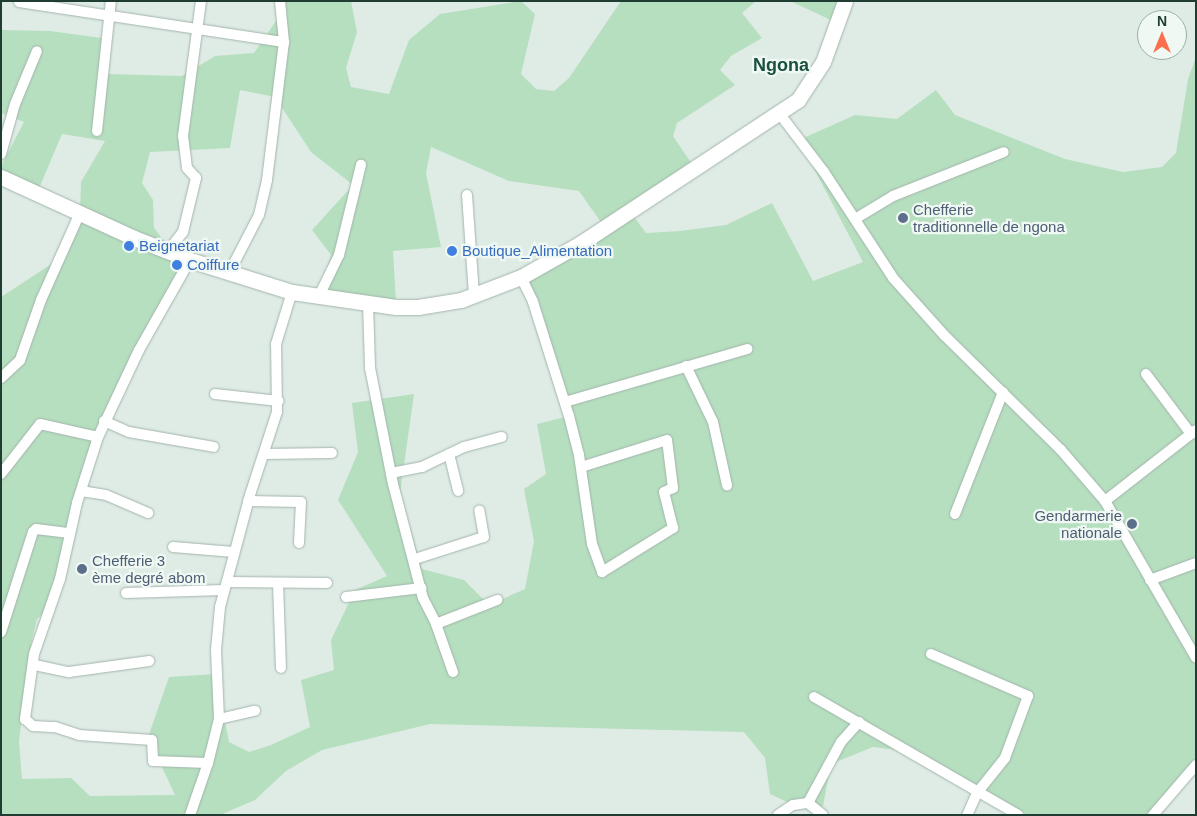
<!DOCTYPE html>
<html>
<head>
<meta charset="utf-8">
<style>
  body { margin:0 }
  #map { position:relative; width:1197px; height:816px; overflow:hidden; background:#dfece5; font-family:Arial,sans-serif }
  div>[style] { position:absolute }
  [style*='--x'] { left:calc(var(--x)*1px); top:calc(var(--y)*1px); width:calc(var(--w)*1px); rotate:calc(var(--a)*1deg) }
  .green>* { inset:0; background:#b6dfbf }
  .roads { filter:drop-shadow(0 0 1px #a2b4ac) drop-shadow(0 0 1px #a2b4ac) }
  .street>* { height:10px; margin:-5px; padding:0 5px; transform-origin:5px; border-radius:5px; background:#fff }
  .secondary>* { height:15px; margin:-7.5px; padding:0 7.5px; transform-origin:7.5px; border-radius:7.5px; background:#fff }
  .dots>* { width:14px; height:14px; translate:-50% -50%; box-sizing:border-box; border:2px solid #f0f8f3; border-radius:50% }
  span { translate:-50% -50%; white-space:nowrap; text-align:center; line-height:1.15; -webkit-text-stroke:4.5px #f0f8f3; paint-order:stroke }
  .service-label { font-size:15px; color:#4e5e75 }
  .left { translate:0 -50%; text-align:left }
  .right { translate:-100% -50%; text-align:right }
  .shop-label { font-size:15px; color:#366cbe }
  .quarter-label { font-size:18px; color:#195040; font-weight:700 }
  .frame { position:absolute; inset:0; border:2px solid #1f3d33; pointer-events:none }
  .north { position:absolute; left:1137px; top:10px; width:50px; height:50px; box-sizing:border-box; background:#f0f8f3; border:1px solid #9cada6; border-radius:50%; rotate:0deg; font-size:14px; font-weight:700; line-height:20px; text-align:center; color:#1f3d33 }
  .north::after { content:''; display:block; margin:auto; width:18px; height:22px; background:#fd6f4c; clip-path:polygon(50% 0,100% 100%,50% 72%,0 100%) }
</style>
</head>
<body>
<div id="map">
  <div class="green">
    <i style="clip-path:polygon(evenodd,281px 1px,351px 1px,357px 32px,346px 68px,351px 87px,389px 94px,409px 40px,440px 14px,521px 1px,535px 14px,521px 74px,536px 89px,554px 91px,569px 78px,621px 1px,756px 1px,742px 13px,762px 38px,731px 56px,720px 70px,735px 85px,677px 123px,673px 136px,694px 167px,630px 211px,646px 233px,680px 231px,726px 225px,772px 203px,813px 281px,863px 262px,799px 140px,855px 115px,897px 119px,936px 90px,955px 115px,1065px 159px,1123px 172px,1162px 167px,1176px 153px,1188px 79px,1196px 57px,1196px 770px,1151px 815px,1028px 815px,920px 753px,873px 747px,831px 764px,823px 806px,800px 808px,770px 794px,765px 758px,744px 732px,430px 724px,322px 750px,286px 771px,255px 800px,220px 815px,1px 815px,1px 297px,53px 263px,80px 213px,81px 182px,105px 141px,62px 134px,37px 193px,1px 177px,1px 166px,24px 122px,1px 113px,2px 30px,50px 31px,109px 39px,106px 74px,182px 76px,215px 56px,254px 53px,276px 21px,281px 1px,240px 90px,275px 97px,311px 152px,353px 185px,312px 230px,331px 255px,319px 296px,396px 303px,393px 251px,441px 247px,426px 173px,431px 147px,509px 181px,579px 191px,605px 228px,521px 277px,569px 416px,537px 424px,546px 474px,524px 489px,534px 541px,525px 589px,489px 605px,464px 580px,422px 569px,400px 493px,414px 394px,352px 403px,358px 452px,338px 500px,387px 576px,355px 590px,331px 640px,334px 670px,301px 680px,310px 727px,271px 745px,249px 752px,229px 742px,216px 674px,169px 677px,148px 737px,175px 795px,90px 796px,71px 778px,22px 779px,19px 741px,32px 639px,37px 619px,51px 607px,69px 563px,101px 421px,193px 261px,171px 250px,154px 228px,153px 200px,142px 183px,150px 152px,230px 148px,240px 90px)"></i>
    <i style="clip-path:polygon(790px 1px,843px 1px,835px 22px)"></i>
  </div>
  <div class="roads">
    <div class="street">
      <i style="--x:19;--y:2;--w:268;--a:8.6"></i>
      <i style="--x:779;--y:113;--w:74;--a:52.7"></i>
      <i style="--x:824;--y:172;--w:126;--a:56.9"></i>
      <i style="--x:893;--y:278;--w:76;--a:48.2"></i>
      <i style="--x:944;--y:335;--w:164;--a:44.5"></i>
      <i style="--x:1061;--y:450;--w:67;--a:49.2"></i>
      <i style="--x:1105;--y:501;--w:181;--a:59.9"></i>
      <i style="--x:97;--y:131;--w:131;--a:-83.9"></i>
      <i style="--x:1;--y:154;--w:52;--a:-74.4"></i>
      <i style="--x:15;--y:104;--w:57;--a:-67.5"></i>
      <i style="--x:467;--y:195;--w:101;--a:86"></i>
      <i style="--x:855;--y:219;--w:44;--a:-31.2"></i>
      <i style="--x:893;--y:196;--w:119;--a:-21.6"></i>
      <i style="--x:168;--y:251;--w:24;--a:-52"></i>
      <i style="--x:183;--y:232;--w:56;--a:-76.5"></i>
      <i style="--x:196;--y:178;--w:13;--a:-132"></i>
      <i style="--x:187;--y:168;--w:32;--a:-97"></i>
      <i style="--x:183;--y:136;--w:136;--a:-82.4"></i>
      <i style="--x:190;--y:260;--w:103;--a:119.5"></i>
      <i style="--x:139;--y:350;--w:96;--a:115.2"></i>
      <i style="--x:98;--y:437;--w:69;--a:107.7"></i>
      <i style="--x:77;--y:503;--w:78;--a:102.6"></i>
      <i style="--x:60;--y:579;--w:79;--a:109.1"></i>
      <i style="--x:34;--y:654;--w:66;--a:97.9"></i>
      <i style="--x:25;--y:719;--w:11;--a:41"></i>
      <i style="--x:33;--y:726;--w:22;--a:3"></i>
      <i style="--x:55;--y:727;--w:25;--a:18"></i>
      <i style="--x:79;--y:735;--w:73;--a:3.9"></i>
      <i style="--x:152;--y:740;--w:21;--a:87"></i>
      <i style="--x:153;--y:761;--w:55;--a:2.1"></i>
      <i style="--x:229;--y:273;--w:65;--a:-62.7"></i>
      <i style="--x:259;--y:215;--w:36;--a:-77"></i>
      <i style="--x:267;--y:180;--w:139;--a:-83"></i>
      <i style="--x:284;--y:42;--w:41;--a:-95.6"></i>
      <i style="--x:521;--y:277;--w:28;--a:64"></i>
      <i style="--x:533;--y:302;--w:120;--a:72.5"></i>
      <i style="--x:569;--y:416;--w:40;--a:75.6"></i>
      <i style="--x:579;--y:455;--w:90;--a:81.7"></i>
      <i style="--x:592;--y:544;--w:30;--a:70"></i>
      <i style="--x:602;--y:572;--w:84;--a:-31.8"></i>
      <i style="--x:673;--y:528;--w:37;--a:-104"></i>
      <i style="--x:664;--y:492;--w:10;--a:-24"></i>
      <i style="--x:673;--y:488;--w:48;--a:-97.1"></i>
      <i style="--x:667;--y:440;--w:90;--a:162.6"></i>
      <i style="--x:319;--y:296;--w:46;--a:-64"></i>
      <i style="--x:339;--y:255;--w:93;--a:-76.3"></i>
      <i style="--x:368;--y:303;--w:65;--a:88.2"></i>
      <i style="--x:370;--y:368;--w:118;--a:78.8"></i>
      <i style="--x:393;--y:484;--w:118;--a:75.3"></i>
      <i style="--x:423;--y:598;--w:29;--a:63"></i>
      <i style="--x:436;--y:624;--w:51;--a:70.5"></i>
      <i style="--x:686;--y:366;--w:62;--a:64.3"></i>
      <i style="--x:713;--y:422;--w:65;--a:77.5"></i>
      <i style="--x:1146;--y:374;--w:75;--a:53.1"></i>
      <i style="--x:1;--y:378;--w:26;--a:-43"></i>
      <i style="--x:20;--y:360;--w:64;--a:-70.7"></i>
      <i style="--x:41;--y:300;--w:95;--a:-65.9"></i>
      <i style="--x:215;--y:394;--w:64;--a:6.2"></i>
      <i style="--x:565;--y:402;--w:190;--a:-16.2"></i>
      <i style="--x:104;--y:421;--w:27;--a:24"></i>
      <i style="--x:129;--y:432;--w:86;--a:10"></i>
      <i style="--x:264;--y:454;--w:68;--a:-0.8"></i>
      <i style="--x:449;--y:454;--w:38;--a:76"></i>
      <i style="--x:391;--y:473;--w:32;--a:-11"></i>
      <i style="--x:422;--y:467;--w:47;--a:-25.5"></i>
      <i style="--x:464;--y:447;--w:39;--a:-15"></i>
      <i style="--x:1;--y:474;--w:63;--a:-52"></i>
      <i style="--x:40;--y:424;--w:59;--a:12.6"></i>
      <i style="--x:81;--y:491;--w:25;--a:9"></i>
      <i style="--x:106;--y:495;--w:46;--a:23.2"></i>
      <i style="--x:248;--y:501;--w:53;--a:1.1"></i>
      <i style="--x:301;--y:502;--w:41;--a:92.8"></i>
      <i style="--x:1105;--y:501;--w:115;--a:-38"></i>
      <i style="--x:955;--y:514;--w:131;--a:-68.5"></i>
      <i style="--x:173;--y:547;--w:61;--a:4.7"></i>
      <i style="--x:415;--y:559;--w:72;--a:-17.7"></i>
      <i style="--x:484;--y:537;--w:27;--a:-100"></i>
      <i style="--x:1150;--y:580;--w:49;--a:-20.3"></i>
      <i style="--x:227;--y:582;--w:100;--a:0.6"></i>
      <i style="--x:278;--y:583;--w:85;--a:88"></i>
      <i style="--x:126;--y:593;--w:98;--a:-1.8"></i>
      <i style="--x:346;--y:597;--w:76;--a:-6.8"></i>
      <i style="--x:436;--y:624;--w:66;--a:-21.5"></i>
      <i style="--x:1;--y:632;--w:105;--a:-72.3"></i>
      <i style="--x:33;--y:532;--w:4;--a:-45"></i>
      <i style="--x:36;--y:529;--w:34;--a:7"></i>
      <i style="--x:931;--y:654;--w:106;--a:23.4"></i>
      <i style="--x:1028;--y:696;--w:66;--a:110.4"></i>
      <i style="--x:1005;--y:758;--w:45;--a:128.7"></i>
      <i style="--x:977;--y:793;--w:24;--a:114"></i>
      <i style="--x:35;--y:665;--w:35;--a:12"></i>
      <i style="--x:69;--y:672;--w:81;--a:-7.8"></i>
      <i style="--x:814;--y:697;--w:236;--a:30"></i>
      <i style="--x:219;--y:719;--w:37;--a:-13"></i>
      <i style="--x:808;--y:803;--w:69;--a:-61.6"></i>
      <i style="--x:841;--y:742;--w:27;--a:-48"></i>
      <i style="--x:190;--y:815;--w:55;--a:-70.9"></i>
      <i style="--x:208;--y:763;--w:45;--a:-76"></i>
      <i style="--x:219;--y:719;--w:69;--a:-92.5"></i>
      <i style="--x:216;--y:650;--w:43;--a:-84.7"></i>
      <i style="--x:220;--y:607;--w:116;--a:-75"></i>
      <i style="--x:250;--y:495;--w:87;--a:-72"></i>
      <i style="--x:277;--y:412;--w:68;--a:-90.8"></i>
      <i style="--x:276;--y:344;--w:54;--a:-72.9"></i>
      <i style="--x:778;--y:815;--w:18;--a:-34"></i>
      <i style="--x:793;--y:805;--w:15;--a:-8"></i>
      <i style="--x:808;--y:803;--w:19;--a:39"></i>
      <i style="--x:1153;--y:815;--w:66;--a:-49.3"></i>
    </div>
    <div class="secondary">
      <i style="--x:1;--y:177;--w:146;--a:24.6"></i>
      <i style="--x:134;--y:238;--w:63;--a:21.3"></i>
      <i style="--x:193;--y:261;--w:104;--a:17.4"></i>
      <i style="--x:292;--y:292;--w:105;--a:8.2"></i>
      <i style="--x:396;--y:307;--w:22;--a:0"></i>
      <i style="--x:418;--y:307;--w:44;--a:-9.2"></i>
      <i style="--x:461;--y:300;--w:64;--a:-21"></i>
      <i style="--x:521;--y:277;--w:69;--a:-29.5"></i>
      <i style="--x:581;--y:243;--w:260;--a:-33.4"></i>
      <i style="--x:798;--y:100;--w:45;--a:-56.7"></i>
      <i style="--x:823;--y:62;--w:65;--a:-70.2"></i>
    </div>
  </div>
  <div class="dots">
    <i style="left:903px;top:218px;background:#5c6f8a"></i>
    <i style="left:129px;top:246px;background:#3f7fe0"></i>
    <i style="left:452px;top:251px;background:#3f7fe0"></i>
    <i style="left:177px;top:265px;background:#3f7fe0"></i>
    <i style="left:1132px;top:524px;background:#5c6f8a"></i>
    <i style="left:82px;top:569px;background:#5c6f8a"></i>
  </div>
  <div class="service-label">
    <span class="left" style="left:913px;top:218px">Chefferie<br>traditionnelle de ngona</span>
    <span class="right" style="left:1122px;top:524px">Gendarmerie<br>nationale</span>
    <span class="left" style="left:92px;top:569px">Chefferie 3<br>ème degré abom</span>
  </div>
  <div class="shop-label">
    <span class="left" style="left:139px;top:246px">Beignetariat</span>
    <span class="left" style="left:462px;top:251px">Boutique_Alimentation</span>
    <span class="left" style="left:187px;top:265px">Coiffure</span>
  </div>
  <div class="quarter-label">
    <span style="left:781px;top:65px">Ngona</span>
  </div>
  <div class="frame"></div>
  <div class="north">N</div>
</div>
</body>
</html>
